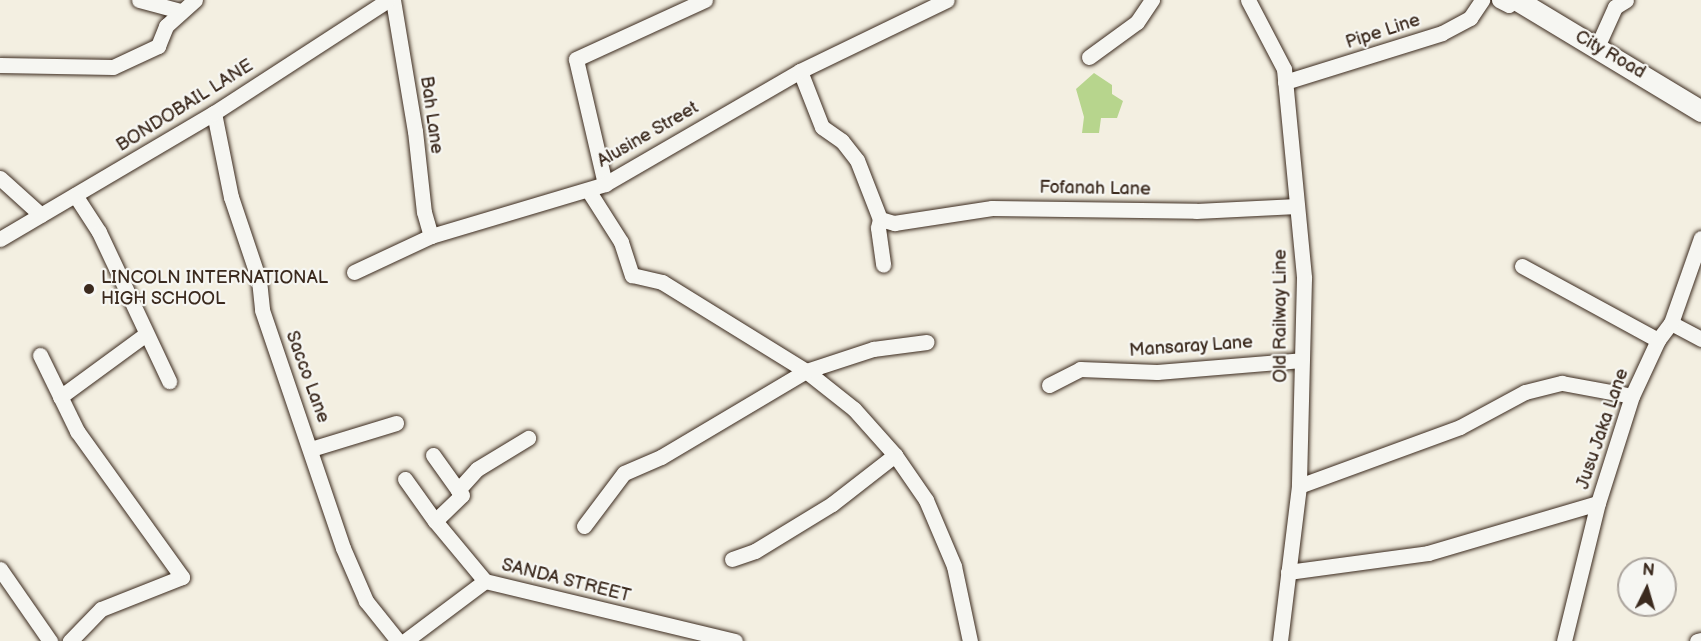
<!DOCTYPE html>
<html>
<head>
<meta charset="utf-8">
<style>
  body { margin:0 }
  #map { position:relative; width:1701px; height:641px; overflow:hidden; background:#f3efe1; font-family:"Balsamiq Sans",sans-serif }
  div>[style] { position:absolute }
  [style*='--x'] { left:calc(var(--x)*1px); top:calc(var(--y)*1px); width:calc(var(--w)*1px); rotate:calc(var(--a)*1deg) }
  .green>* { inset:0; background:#b7d58d }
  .roads { filter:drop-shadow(0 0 2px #3b2a1e) drop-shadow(0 0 2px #3b2a1e) }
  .minor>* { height:15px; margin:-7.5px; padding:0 7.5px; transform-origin:7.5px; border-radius:7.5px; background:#f6f6f2 }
  .secondary>* { height:21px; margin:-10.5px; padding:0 10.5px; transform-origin:10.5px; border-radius:10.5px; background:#f6f6f2 }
  .dots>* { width:16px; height:16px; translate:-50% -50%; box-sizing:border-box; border:3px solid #f6f6f2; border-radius:50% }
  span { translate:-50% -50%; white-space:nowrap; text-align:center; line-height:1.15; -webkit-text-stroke:4.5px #f6f6f2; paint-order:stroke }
  .street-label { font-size:18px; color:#3b2a1e }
  .poi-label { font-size:18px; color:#3b2a1e }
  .left { translate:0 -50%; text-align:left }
  .north { position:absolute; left:1617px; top:557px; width:60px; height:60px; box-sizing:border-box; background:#f6f6f2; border:2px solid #aba49d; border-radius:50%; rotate:5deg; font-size:16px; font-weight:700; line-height:24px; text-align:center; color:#3b2a1e }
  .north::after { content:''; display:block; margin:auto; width:21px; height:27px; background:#3b2a1e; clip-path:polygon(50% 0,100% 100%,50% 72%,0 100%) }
</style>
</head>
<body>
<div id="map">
  <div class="green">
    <i style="clip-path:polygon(1094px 73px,1112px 85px,1112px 94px,1123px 101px,1117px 118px,1101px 118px,1099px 133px,1082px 133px,1084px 117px,1076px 89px)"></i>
  </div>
  <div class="roads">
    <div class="minor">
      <i style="--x:139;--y:0;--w:42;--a:15"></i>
      <i style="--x:393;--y:0;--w:133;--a:80.5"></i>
      <i style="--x:415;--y:131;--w:81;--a:83.7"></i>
      <i style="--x:424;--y:212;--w:25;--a:74"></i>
      <i style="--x:1248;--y:0;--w:78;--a:62.4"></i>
      <i style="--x:1284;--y:69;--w:210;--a:84.5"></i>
      <i style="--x:1304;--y:278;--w:208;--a:91.4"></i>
      <i style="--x:1299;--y:486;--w:156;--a:97"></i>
      <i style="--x:1499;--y:0;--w:11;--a:27"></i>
      <i style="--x:1597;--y:47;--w:44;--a:-65.8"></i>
      <i style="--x:1615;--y:7;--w:13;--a:-32"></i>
      <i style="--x:1089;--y:57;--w:59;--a:-36.1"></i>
      <i style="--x:1137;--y:22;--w:27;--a:-56"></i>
      <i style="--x:0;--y:65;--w:113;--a:1"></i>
      <i style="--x:113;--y:67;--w:50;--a:-25"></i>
      <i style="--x:158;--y:46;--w:22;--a:-68"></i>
      <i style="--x:166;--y:26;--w:39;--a:-42"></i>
      <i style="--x:800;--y:71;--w:60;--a:68.6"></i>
      <i style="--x:822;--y:127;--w:24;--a:35"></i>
      <i style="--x:842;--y:141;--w:24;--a:52"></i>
      <i style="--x:857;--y:160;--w:63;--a:68.7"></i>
      <i style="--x:880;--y:219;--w:15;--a:16"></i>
      <i style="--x:894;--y:223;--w:99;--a:-8.7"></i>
      <i style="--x:992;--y:208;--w:204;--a:0.8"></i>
      <i style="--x:1196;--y:211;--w:101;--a:-2.8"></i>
      <i style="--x:1285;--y:82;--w:164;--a:-17.3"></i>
      <i style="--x:1442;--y:33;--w:32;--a:-28"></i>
      <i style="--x:1470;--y:18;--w:22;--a:-56"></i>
      <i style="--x:214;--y:113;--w:86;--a:78.6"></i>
      <i style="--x:231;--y:197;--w:88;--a:71.4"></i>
      <i style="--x:259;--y:280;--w:30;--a:84"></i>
      <i style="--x:262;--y:310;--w:251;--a:71.2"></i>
      <i style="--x:343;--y:548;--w:58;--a:66.5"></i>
      <i style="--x:366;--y:601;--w:51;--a:51.3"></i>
      <i style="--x:0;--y:178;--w:55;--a:42.1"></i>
      <i style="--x:605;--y:184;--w:128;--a:-103.1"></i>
      <i style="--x:576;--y:59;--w:142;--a:-24.6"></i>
      <i style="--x:588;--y:190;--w:62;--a:57.6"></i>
      <i style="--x:621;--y:242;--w:35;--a:72"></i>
      <i style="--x:632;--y:275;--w:31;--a:13"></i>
      <i style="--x:662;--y:282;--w:169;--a:31.7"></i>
      <i style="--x:806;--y:371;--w:61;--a:38.4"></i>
      <i style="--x:854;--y:409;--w:62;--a:48.3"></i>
      <i style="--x:895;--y:455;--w:55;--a:55.4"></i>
      <i style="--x:926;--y:500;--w:72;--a:67"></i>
      <i style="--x:954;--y:566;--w:77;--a:78"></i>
      <i style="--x:75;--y:195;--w:44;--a:57"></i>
      <i style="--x:99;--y:232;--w:165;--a:64.8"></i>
      <i style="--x:880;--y:219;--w:9;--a:103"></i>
      <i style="--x:878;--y:228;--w:37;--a:82"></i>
      <i style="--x:0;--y:239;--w:248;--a:-30.5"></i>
      <i style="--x:214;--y:113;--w:207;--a:-33"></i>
      <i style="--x:1522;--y:266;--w:155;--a:28.6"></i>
      <i style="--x:354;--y:272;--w:85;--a:-25.1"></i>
      <i style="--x:431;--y:236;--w:182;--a:-16.6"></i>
      <i style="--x:605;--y:184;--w:225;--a:-30.1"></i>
      <i style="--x:800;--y:71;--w:163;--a:-25.8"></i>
      <i style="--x:1671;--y:323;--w:34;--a:28"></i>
      <i style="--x:40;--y:355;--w:85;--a:64"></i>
      <i style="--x:77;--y:431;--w:180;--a:54.3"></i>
      <i style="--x:182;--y:577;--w:87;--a:158.4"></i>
      <i style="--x:101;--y:609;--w:45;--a:134.1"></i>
      <i style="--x:1049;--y:385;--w:35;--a:-27"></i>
      <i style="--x:1080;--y:369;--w:77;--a:2.2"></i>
      <i style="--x:1157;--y:372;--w:145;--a:-4.7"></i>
      <i style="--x:60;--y:397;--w:107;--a:-36.2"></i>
      <i style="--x:311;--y:449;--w:89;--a:-17"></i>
      <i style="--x:433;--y:455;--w:43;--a:54.5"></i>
      <i style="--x:405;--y:479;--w:52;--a:54.5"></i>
      <i style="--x:1299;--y:486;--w:171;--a:-20.1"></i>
      <i style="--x:1460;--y:427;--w:74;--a:-28.3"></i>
      <i style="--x:1525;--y:392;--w:38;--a:-14"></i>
      <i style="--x:1562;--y:383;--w:71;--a:10.5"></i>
      <i style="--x:584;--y:526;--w:66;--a:-53"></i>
      <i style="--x:624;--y:473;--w:40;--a:-23.4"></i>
      <i style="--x:661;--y:457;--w:169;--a:-30.7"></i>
      <i style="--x:806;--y:371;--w:71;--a:-18.2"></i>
      <i style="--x:873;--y:349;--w:54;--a:-7.4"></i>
      <i style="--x:732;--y:559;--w:24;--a:-19"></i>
      <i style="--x:755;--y:551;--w:90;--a:-31.4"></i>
      <i style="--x:832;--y:504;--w:80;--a:-37.9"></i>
      <i style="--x:0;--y:569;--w:88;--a:55.2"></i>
      <i style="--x:1288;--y:572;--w:141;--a:-7.7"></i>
      <i style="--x:1428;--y:553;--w:177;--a:-16.4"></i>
      <i style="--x:485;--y:581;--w:78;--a:-129.8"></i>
      <i style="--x:435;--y:521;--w:37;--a:-44"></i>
      <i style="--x:462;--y:495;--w:6;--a:-129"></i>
      <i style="--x:458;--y:490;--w:28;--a:-48"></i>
      <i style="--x:477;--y:469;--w:60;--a:-31.3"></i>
      <i style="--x:405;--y:641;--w:100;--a:-36.9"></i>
      <i style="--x:485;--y:581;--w:257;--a:13.5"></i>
      <i style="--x:1564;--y:641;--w:142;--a:-76.2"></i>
      <i style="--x:1598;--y:503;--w:112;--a:-72.4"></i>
      <i style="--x:1632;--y:396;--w:62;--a:-65.1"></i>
      <i style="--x:1658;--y:340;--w:21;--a:-53"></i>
      <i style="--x:1671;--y:323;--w:90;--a:-70.6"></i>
      <i style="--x:1697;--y:641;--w:4;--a:-14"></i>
    </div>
    <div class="secondary">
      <i style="--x:1517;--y:0;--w:215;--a:31.1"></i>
    </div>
  </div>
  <div class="dots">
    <i style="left:89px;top:289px;background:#3b2a1e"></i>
  </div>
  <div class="street-label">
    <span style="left:1383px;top:32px;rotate:-18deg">Pipe Line</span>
    <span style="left:1610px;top:55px;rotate:30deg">City Road</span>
    <span style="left:185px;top:106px;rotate:-32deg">BONDOBAIL LANE</span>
    <span style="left:431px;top:115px;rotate:82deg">Bah Lane</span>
    <span style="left:648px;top:135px;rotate:-30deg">Alusine Street</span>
    <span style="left:1095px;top:189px;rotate:1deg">Fofanah Lane</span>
    <span style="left:1281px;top:316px;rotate:-90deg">Old Railway Line</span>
    <span style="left:1191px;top:347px;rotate:-4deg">Mansaray Lane</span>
    <span style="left:307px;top:377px;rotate:70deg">Sacco Lane</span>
    <span style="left:1603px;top:429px;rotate:-71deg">Jusu Jaka Lane</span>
    <span style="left:566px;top:581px;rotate:14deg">SANDA STREET</span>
  </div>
  <div class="poi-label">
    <span class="left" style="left:101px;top:289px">LINCOLN INTERNATIONAL<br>HIGH SCHOOL</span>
  </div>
  <div class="north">N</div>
</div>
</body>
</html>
